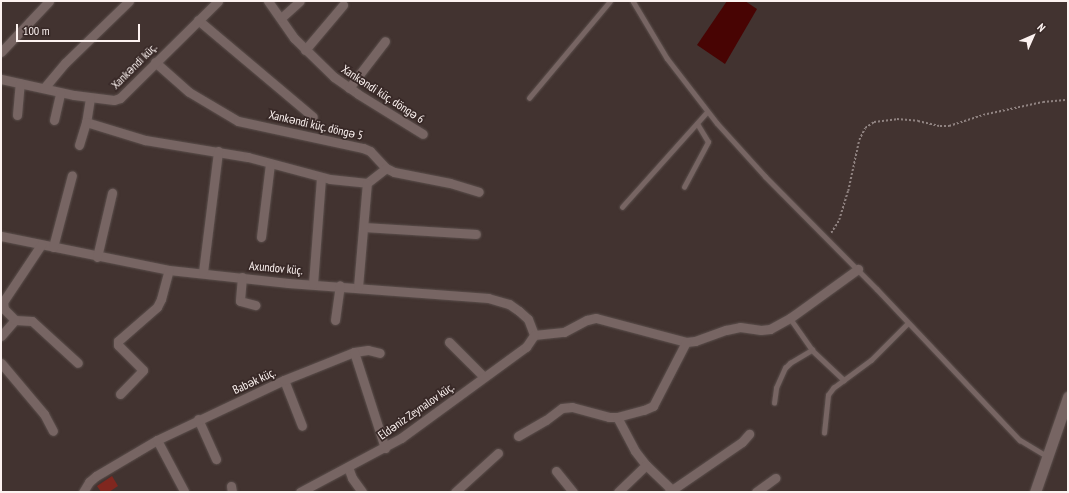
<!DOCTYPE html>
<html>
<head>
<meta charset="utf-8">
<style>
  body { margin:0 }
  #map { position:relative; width:1069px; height:493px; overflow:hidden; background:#423330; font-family:"PT Sans Narrow",sans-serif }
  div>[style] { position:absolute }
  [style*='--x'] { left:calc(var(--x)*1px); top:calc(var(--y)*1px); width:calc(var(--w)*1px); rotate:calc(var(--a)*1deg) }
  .water>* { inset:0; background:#480403 }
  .building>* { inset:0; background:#80271f }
  .path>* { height:1.5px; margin-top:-0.75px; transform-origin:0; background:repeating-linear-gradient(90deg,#8f8280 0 2px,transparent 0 4px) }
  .roads { filter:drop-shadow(0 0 1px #5b4f4c) drop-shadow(0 0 1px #5b4f4c) }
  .service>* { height:4.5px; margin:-2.25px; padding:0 2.25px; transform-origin:2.25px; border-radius:2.25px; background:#776563 }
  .minor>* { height:9px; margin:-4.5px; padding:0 4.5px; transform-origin:4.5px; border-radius:4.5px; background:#776563 }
  .tertiary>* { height:11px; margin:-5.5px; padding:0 5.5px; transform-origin:5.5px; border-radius:5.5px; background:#776563 }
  span { translate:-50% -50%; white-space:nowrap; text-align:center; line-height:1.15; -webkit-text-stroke:3.5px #382927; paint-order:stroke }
  .street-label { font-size:12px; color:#fcf2f0 }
  .frame { position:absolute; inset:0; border:2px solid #fcf2f0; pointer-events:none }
  .north { position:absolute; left:1013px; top:16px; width:40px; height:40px; -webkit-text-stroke:3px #382927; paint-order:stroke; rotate:45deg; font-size:11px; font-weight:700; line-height:16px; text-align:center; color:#fcf2f0 }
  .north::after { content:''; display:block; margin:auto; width:14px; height:18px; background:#fcf2f0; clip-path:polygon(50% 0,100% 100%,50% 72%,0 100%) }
  .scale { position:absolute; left:16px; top:24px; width:124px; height:18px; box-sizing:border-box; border:2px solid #fcf2f0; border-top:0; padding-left:5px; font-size:12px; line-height:14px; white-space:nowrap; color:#fcf2f0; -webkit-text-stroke:3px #382927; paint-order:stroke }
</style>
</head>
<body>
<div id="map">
  <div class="water">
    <i style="clip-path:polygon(727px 1px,745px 1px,757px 9px,725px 64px,697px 45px)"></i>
  </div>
  <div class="building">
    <i style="clip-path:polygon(112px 476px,118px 486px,109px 492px,101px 492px,97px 486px)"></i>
  </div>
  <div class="path">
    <i style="--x:831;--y:233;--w:15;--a:-58"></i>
    <i style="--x:839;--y:220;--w:30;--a:-73"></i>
    <i style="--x:848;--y:191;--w:52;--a:-77.8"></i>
    <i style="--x:859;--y:140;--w:13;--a:-63"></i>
    <i style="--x:865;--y:128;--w:11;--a:-34"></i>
    <i style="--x:874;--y:122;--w:23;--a:-7"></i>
    <i style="--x:897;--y:119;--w:21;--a:5"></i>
    <i style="--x:918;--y:121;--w:23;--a:13"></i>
    <i style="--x:940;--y:126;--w:9;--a:0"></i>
    <i style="--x:949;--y:126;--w:40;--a:-18"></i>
    <i style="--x:987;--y:114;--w:57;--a:-12.1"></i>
    <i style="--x:1043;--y:102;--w:25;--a:-5"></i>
  </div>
  <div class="roads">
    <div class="service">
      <i style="--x:633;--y:1;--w:66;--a:59.2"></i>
      <i style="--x:667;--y:58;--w:82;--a:52.4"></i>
      <i style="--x:717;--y:123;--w:72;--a:47.8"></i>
      <i style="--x:765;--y:176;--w:159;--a:45.3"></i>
      <i style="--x:877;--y:289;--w:208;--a:46.6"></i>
      <i style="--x:1020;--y:440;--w:31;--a:31"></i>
      <i style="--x:529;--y:98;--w:126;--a:-50.1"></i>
      <i style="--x:684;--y:187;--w:51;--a:-61.9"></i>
      <i style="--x:708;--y:142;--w:21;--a:-121"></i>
      <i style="--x:622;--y:207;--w:127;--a:-48.2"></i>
      <i style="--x:790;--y:318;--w:39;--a:55"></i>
      <i style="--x:812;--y:350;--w:44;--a:43.2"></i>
      <i style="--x:774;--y:403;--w:15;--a:-82"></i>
      <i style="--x:776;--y:388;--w:22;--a:-66"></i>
      <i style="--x:785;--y:368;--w:7;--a:-45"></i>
      <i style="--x:790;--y:363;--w:26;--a:-31"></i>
      <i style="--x:824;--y:433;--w:38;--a:-84"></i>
      <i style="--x:828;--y:395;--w:9;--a:-54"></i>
      <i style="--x:833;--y:388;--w:47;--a:-36.4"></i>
      <i style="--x:871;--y:360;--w:52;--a:-45"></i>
    </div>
    <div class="minor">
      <i style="--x:268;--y:1;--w:45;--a:54.9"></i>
      <i style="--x:294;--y:38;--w:56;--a:44.3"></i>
      <i style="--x:334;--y:77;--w:29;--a:35"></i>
      <i style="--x:358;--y:94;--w:76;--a:31.6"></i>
      <i style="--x:281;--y:18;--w:25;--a:-42"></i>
      <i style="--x:198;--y:20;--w:150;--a:40.1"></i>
      <i style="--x:305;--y:50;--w:59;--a:-49.8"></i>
      <i style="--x:1;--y:52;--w:70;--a:-46.7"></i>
      <i style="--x:155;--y:62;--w:45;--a:41.4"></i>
      <i style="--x:189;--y:92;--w:57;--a:30.6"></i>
      <i style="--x:238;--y:121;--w:128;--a:12.2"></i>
      <i style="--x:363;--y:148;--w:8;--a:23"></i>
      <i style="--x:370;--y:151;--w:23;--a:47"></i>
      <i style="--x:386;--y:168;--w:9;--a:27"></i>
      <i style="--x:394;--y:172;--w:57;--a:11.1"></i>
      <i style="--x:450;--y:183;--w:30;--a:17"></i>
      <i style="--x:1;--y:79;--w:75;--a:12.4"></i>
      <i style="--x:74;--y:95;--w:40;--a:7.1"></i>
      <i style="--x:114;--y:100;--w:6;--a:-18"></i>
      <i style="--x:120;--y:98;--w:138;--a:-44.7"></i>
      <i style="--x:44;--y:88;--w:33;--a:-50"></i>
      <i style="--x:65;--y:63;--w:89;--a:-44.1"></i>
      <i style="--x:349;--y:88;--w:59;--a:-52.5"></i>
      <i style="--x:90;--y:98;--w:24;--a:99"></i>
      <i style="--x:86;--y:122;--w:62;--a:17"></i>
      <i style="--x:145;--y:140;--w:104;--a:9.4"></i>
      <i style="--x:248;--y:157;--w:85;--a:15"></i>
      <i style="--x:330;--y:179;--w:37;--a:6"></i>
      <i style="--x:367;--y:183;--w:24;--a:-38"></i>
      <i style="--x:17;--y:115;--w:32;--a:-85"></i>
      <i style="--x:54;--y:120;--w:28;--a:-77"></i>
      <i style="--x:79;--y:145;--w:24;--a:-73"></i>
      <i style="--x:364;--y:227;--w:112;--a:3.6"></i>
      <i style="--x:1;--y:236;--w:171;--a:11.4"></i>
      <i style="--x:169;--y:270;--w:120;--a:6.2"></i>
      <i style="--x:288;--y:283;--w:201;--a:4.3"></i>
      <i style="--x:488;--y:298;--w:22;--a:16"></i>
      <i style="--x:509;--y:304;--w:12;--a:35"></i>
      <i style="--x:519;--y:311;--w:12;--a:42"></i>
      <i style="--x:528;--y:319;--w:17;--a:69"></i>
      <i style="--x:261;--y:237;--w:74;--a:-83"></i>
      <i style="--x:53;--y:247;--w:74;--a:-75.2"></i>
      <i style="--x:97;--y:257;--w:66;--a:-76.8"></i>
      <i style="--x:203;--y:272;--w:122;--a:-82.9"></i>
      <i style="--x:242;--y:277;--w:24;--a:95"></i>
      <i style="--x:240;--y:301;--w:16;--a:15"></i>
      <i style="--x:313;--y:284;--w:107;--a:-85.7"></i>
      <i style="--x:358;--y:287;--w:104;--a:-85.1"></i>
      <i style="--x:15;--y:320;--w:17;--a:3"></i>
      <i style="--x:32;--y:321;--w:62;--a:42.4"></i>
      <i style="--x:335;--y:320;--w:35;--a:-82"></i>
      <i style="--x:534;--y:335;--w:30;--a:-6"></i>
      <i style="--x:564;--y:332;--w:26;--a:-28"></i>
      <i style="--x:587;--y:320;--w:9;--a:-13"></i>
      <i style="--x:596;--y:318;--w:93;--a:14.9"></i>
      <i style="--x:686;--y:342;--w:9;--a:-6"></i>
      <i style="--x:695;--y:341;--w:33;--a:-20"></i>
      <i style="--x:726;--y:330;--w:14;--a:-12"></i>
      <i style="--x:740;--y:327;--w:21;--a:8"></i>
      <i style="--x:761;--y:330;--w:9;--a:-6"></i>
      <i style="--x:770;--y:329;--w:23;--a:-29"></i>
      <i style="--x:790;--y:318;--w:84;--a:-35.8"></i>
      <i style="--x:1;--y:336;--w:21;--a:-49"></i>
      <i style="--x:15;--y:320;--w:16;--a:-135"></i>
      <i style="--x:4;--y:309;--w:7;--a:-98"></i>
      <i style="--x:3;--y:302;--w:69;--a:-56.3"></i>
      <i style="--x:449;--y:342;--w:49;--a:45"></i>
      <i style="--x:354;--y:352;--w:14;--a:-8"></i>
      <i style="--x:368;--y:350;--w:12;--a:14"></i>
      <i style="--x:1;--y:363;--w:67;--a:49.9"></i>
      <i style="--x:44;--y:414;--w:19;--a:62"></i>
      <i style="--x:284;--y:380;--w:49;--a:68.6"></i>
      <i style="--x:120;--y:394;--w:33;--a:-46"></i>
      <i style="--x:143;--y:370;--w:35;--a:-135"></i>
      <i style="--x:118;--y:345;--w:4;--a:-90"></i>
      <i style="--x:118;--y:341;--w:52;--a:-41.1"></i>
      <i style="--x:157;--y:307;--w:9;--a:-63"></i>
      <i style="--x:161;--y:299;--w:30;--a:-75"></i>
      <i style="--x:617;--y:417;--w:38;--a:62"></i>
      <i style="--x:635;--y:451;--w:18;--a:52"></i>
      <i style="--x:646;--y:465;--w:39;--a:44"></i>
      <i style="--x:198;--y:419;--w:44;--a:65.8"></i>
      <i style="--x:518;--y:436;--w:32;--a:-30"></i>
      <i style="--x:546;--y:420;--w:20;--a:-37"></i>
      <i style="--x:562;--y:408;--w:10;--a:-6"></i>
      <i style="--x:572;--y:407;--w:38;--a:15"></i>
      <i style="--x:609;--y:417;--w:8;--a:0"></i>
      <i style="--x:617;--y:417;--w:28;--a:-15"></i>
      <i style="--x:644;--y:410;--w:10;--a:-24"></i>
      <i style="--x:653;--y:406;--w:72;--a:-62.7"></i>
      <i style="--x:157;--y:440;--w:58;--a:62.1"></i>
      <i style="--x:348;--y:467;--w:12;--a:70"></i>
      <i style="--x:352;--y:478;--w:17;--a:54"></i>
      <i style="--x:556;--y:471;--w:27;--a:51"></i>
      <i style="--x:231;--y:486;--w:6;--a:81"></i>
      <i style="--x:83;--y:492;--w:12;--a:-59"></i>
      <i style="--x:89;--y:482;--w:9;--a:-41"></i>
      <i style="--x:96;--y:476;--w:71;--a:-30.5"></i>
      <i style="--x:157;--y:440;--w:140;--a:-25.3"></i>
      <i style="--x:284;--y:380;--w:75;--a:-21.8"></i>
      <i style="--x:354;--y:352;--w:101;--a:72.1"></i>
      <i style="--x:300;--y:492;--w:115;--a:-28.1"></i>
      <i style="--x:401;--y:438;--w:155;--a:-36.1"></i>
      <i style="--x:526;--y:347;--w:14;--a:-56"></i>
      <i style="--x:455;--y:492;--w:58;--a:-42.2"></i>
      <i style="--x:618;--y:492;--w:39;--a:-44"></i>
      <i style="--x:669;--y:492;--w:88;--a:-34.4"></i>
      <i style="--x:742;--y:442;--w:11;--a:-49"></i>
      <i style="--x:756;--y:492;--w:24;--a:-36"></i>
    </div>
    <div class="tertiary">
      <i style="--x:1035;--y:492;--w:101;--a:-70.8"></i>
    </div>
  </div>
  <div class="street-label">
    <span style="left:134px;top:66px;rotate:-45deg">Xankəndi küç.</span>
    <span style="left:383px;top:94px;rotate:33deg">Xankəndi küç. döngə 6</span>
    <span style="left:316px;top:125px;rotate:13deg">Xankəndi küç. döngə 5</span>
    <span style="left:276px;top:268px;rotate:5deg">Axundov küç.</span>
    <span style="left:254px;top:381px;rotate:-25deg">Babək küç.</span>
    <span style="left:416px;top:411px;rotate:-35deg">Eldəniz Zeynalov küç.</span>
  </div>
  <div class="frame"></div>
  <div class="north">N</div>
  <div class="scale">100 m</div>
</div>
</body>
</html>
